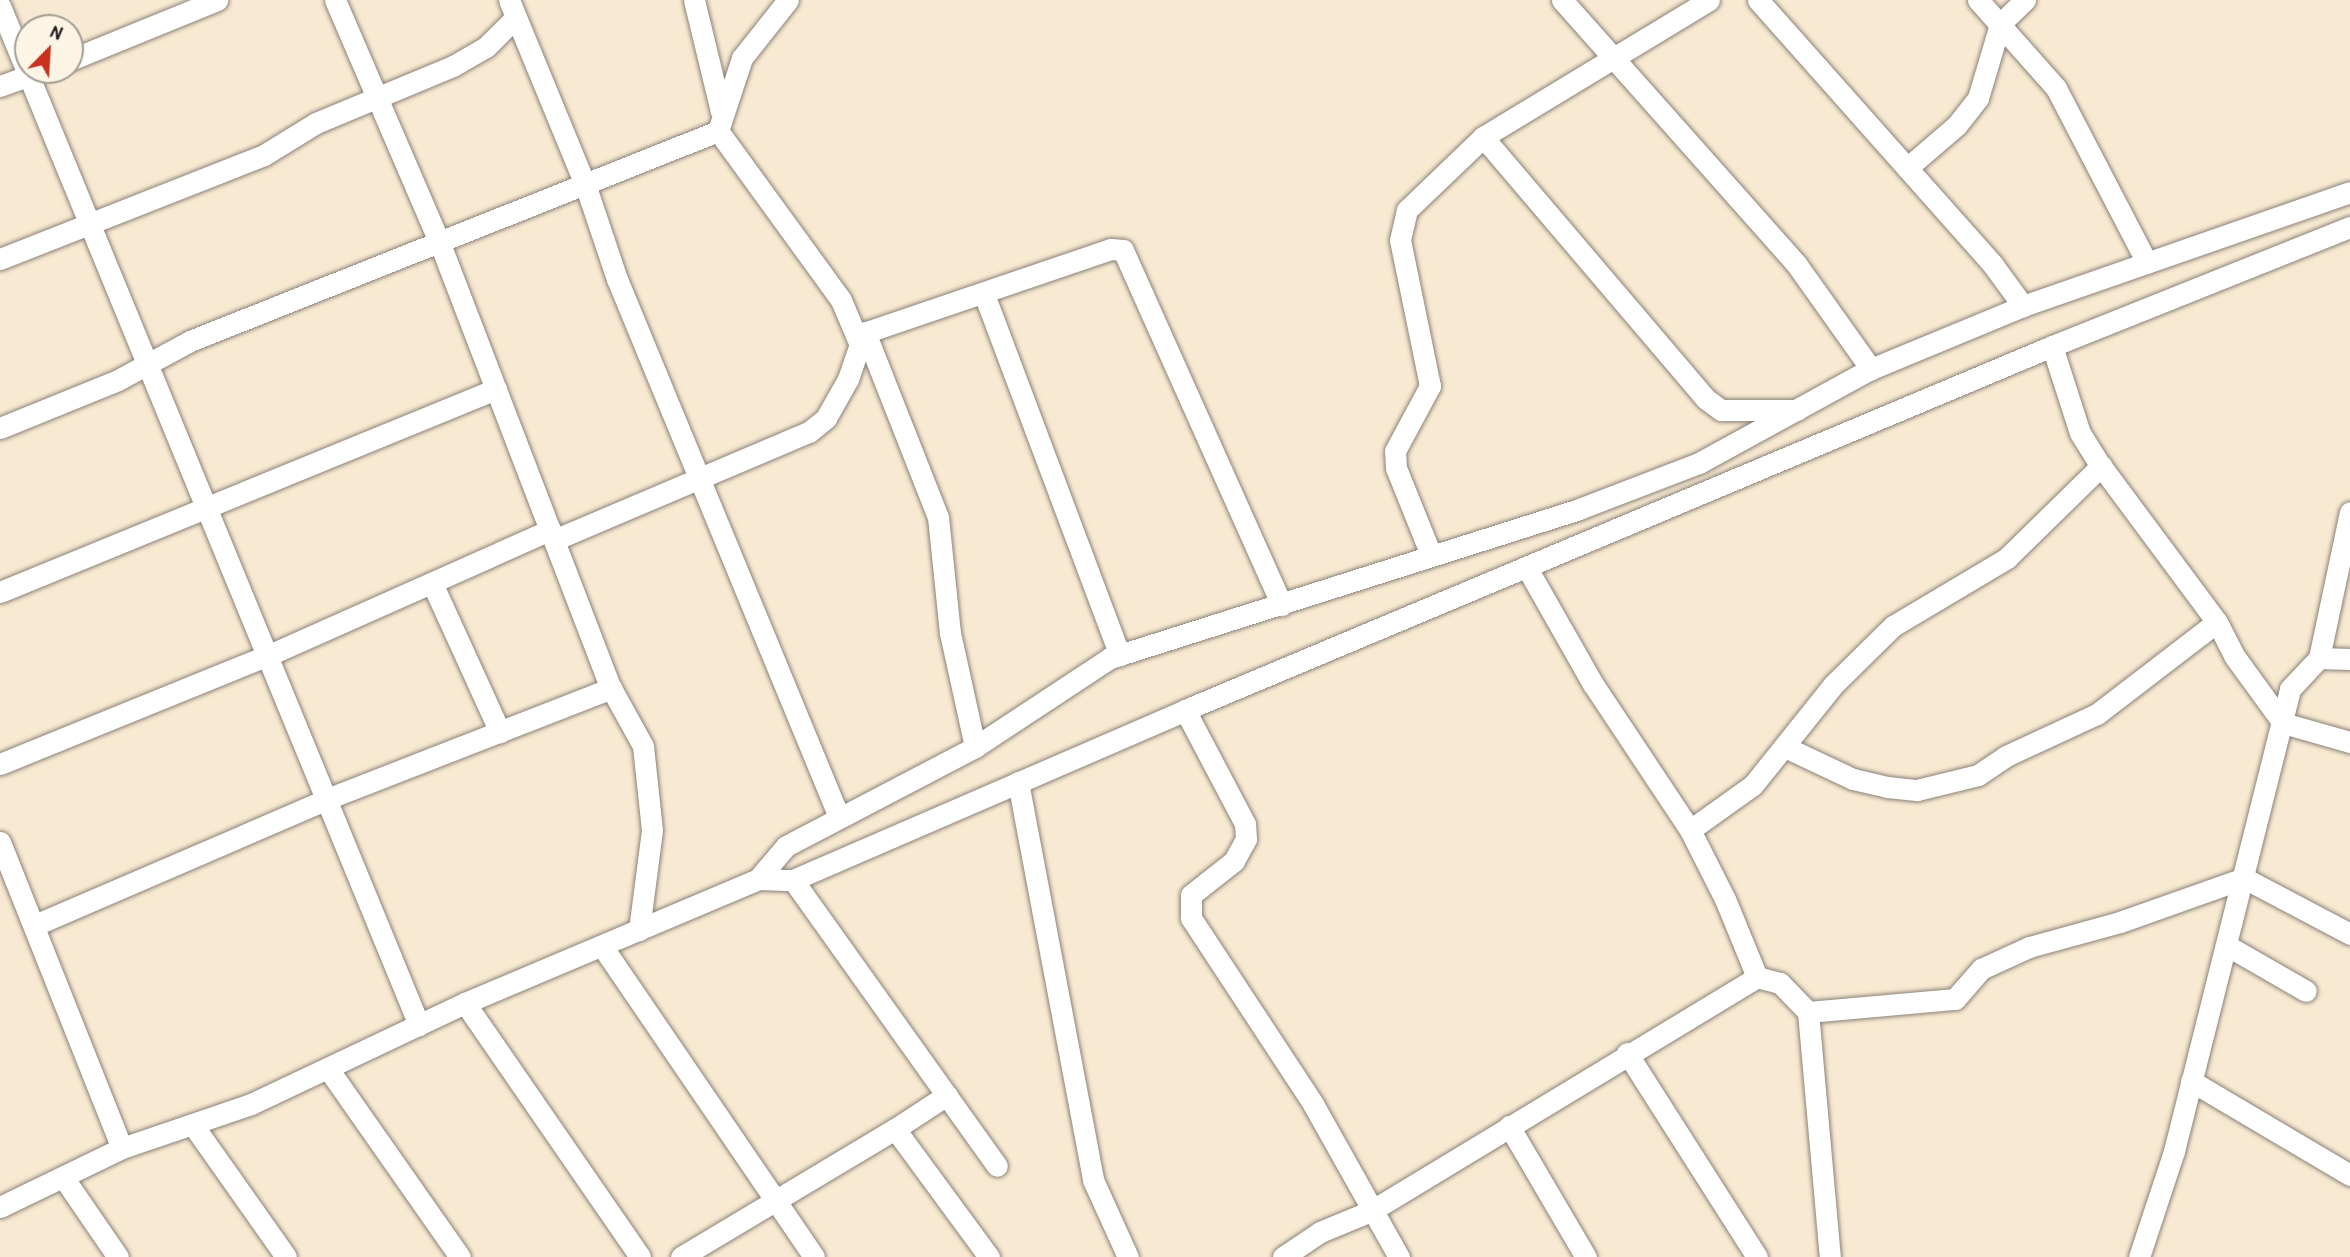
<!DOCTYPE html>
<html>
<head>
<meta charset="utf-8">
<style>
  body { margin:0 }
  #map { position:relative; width:2350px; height:1257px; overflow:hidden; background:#f8e9d2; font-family:"Patrick Hand",sans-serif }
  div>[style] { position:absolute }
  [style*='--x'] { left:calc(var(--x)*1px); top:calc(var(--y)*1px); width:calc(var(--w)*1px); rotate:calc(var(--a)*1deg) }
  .roads { filter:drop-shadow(0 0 2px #8a8277) drop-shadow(0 0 2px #8a8277) }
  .minor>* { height:21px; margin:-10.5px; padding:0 10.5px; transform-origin:10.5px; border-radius:10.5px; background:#fff }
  span { translate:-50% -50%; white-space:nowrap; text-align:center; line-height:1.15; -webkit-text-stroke:7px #fcf5e5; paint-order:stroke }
  .north { position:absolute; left:14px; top:14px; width:70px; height:70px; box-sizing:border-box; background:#fcf5e5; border:2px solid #a29e95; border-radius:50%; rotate:24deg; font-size:19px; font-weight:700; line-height:28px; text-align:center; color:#1c1c1c }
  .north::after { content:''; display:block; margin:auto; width:24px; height:32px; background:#c8321e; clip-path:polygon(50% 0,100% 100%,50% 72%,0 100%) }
</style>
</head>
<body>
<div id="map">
  <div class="roads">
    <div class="minor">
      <i style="--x:335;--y:0;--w:262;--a:66.7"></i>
      <i style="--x:439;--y:241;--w:479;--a:69"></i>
      <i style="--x:611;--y:688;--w:66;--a:61.1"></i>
      <i style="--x:643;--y:746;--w:84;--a:83.9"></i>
      <i style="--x:652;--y:830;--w:101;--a:97.4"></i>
      <i style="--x:509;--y:0;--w:199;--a:67.6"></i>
      <i style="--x:585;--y:184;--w:100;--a:71.4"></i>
      <i style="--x:617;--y:279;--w:582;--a:67.58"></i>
      <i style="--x:694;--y:0;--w:115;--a:76.4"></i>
      <i style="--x:1562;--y:0;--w:354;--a:48.4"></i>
      <i style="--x:1797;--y:265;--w:128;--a:54.6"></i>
      <i style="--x:1758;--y:0;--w:354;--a:48.4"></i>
      <i style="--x:1993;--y:265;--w:51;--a:53.8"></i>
      <i style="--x:1978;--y:0;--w:118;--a:48.4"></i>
      <i style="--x:2056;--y:88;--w:197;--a:62.5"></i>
      <i style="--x:0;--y:6;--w:1102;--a:67.65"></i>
      <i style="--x:70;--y:60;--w:159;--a:-22.2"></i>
      <i style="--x:0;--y:86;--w:47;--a:-20"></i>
      <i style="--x:1483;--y:137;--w:344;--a:49.6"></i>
      <i style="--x:1706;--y:399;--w:19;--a:36"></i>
      <i style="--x:1721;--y:410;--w:76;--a:0"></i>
      <i style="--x:1907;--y:168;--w:66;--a:-40.7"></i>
      <i style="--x:1957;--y:125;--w:34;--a:-52"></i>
      <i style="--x:1978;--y:98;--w:77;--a:-73.4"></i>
      <i style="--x:2000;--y:24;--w:35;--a:-44"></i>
      <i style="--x:0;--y:259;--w:284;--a:-21.5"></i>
      <i style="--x:264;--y:155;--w:61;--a:-31.6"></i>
      <i style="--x:316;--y:123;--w:148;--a:-22.6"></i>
      <i style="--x:453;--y:66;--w:38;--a:-30"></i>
      <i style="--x:486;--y:47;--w:42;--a:-45"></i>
      <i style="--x:984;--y:294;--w:386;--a:69.4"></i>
      <i style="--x:865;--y:332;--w:199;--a:68.5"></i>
      <i style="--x:938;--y:517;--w:117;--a:84.1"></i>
      <i style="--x:950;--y:633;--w:117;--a:77.6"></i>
      <i style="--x:858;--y:335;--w:267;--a:-18.8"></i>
      <i style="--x:1111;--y:249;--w:12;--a:5"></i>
      <i style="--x:1123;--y:250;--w:389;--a:65.9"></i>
      <i style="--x:2052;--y:346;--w:91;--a:72.2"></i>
      <i style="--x:2080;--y:433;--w:39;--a:58"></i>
      <i style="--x:2101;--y:466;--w:194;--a:53.4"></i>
      <i style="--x:2217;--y:622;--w:39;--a:63"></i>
      <i style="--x:2235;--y:657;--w:82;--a:54"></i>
      <i style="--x:2283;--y:723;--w:70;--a:15.8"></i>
      <i style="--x:0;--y:428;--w:127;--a:-22.1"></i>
      <i style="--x:118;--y:380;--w:82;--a:-28.4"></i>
      <i style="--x:190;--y:341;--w:568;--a:-21.69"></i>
      <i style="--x:554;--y:540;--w:277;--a:-23"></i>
      <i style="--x:809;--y:432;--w:22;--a:-39"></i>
      <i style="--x:826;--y:418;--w:45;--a:-60.6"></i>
      <i style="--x:848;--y:379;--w:36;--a:-71"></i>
      <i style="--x:860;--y:345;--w:49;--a:-112.9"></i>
      <i style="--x:841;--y:300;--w:209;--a:-126"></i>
      <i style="--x:718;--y:131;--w:77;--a:-71.8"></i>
      <i style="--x:742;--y:58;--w:74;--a:-51.6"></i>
      <i style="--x:1431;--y:555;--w:94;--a:-111.9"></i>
      <i style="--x:1396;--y:468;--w:17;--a:-93"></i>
      <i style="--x:1395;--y:451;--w:74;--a:-61.7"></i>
      <i style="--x:1430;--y:386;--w:149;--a:-101.6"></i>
      <i style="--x:1400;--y:240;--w:31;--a:-77"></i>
      <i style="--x:1407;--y:210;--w:105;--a:-43.8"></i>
      <i style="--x:1483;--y:137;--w:264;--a:-31.2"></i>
      <i style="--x:1527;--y:568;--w:133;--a:60.4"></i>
      <i style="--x:1593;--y:684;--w:175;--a:56.4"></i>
      <i style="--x:1690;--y:830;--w:77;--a:63.1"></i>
      <i style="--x:1725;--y:899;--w:84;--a:67.7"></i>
      <i style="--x:432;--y:583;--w:164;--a:65.5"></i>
      <i style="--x:0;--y:592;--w:536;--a:-22.26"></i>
      <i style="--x:2319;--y:658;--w:31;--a:2"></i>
      <i style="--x:1185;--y:710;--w:129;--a:62.2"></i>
      <i style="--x:1245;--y:824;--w:15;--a:86"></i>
      <i style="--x:1246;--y:839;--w:25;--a:119"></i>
      <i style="--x:1234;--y:861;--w:55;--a:141.7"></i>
      <i style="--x:1191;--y:895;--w:23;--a:90"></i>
      <i style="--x:1191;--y:918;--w:222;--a:56.7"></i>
      <i style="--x:1313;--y:1104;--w:176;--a:60.7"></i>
      <i style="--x:1785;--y:747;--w:75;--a:25.2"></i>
      <i style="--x:1853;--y:779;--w:35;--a:13"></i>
      <i style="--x:1887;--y:787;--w:30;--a:6"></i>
      <i style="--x:1917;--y:790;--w:63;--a:-13.8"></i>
      <i style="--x:1978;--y:775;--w:34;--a:-34"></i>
      <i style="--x:2006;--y:756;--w:100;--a:-24.8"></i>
      <i style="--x:2097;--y:714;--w:151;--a:-37.5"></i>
      <i style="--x:0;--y:764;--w:290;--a:-22.1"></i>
      <i style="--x:269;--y:655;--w:308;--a:-24"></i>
      <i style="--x:1018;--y:782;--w:405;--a:79.3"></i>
      <i style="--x:1093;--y:1180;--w:85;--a:65.6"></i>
      <i style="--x:1690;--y:830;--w:77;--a:-35.5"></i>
      <i style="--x:1753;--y:785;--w:129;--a:-51.3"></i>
      <i style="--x:1834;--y:684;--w:83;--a:-44.5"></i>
      <i style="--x:1893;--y:626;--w:133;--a:-30.8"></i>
      <i style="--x:2007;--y:558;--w:132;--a:-44.4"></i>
      <i style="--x:0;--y:842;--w:329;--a:68.3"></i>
      <i style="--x:758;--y:879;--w:43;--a:-49.7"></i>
      <i style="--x:786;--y:846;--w:213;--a:-27.6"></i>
      <i style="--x:975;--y:747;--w:162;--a:-33.4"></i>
      <i style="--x:1110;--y:658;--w:492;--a:-17.6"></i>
      <i style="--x:1579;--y:509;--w:129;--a:-21"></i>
      <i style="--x:1699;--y:463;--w:196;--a:-28.7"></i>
      <i style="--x:1871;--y:369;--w:165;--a:-22.5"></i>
      <i style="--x:2023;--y:306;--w:346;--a:-19.2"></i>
      <i style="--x:793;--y:880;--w:351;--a:54.5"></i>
      <i style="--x:35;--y:925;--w:318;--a:-23.3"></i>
      <i style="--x:327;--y:799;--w:305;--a:-21.3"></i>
      <i style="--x:2226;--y:945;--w:92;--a:29.9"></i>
      <i style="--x:602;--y:946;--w:376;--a:55.7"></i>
      <i style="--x:465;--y:1003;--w:308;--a:55.4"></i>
      <i style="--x:1808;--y:1012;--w:148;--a:-5.1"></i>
      <i style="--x:1955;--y:999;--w:40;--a:-49"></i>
      <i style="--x:1981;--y:969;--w:53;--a:-24.6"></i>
      <i style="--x:2029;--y:947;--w:94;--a:-15.4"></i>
      <i style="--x:2120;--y:922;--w:132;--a:-19.5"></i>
      <i style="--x:2244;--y:878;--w:120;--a:27.8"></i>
      <i style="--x:1627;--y:1053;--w:242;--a:57.5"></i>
      <i style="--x:329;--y:1070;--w:228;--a:55"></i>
      <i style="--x:2191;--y:1081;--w:185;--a:30.6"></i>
      <i style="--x:193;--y:1125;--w:161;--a:54.8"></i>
      <i style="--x:1509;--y:1126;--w:152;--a:59.6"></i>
      <i style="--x:895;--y:1129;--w:62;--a:-33.2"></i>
      <i style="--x:63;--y:1177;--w:97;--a:55.5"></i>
      <i style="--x:0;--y:1207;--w:136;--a:-25.8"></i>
      <i style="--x:122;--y:1148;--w:136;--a:-18.8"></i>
      <i style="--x:251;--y:1104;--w:237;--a:-25.3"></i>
      <i style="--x:465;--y:1003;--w:318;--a:-22.9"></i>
      <i style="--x:758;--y:879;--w:35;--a:2"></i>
      <i style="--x:793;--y:880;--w:427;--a:-23.4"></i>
      <i style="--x:1185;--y:710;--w:940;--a:-22.77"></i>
      <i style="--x:2052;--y:346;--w:321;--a:-21.8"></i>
      <i style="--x:681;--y:1257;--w:249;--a:-30.9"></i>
      <i style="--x:895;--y:1129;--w:159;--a:53.7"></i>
      <i style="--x:1283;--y:1257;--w:45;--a:-34"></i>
      <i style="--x:1320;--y:1232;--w:55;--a:-22.4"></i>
      <i style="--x:1371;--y:1211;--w:451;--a:-31.2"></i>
      <i style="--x:1757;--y:977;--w:24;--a:15"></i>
      <i style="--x:1780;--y:983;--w:40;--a:46"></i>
      <i style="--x:1808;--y:1012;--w:246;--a:84.9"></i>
      <i style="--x:2139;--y:1257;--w:112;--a:-71.7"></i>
      <i style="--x:2174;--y:1151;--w:476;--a:-75.9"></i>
      <i style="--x:2290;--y:689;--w:42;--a:-46.9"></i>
      <i style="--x:2319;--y:658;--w:149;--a:-78"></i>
    </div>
  </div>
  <div class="north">N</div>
</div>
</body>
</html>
